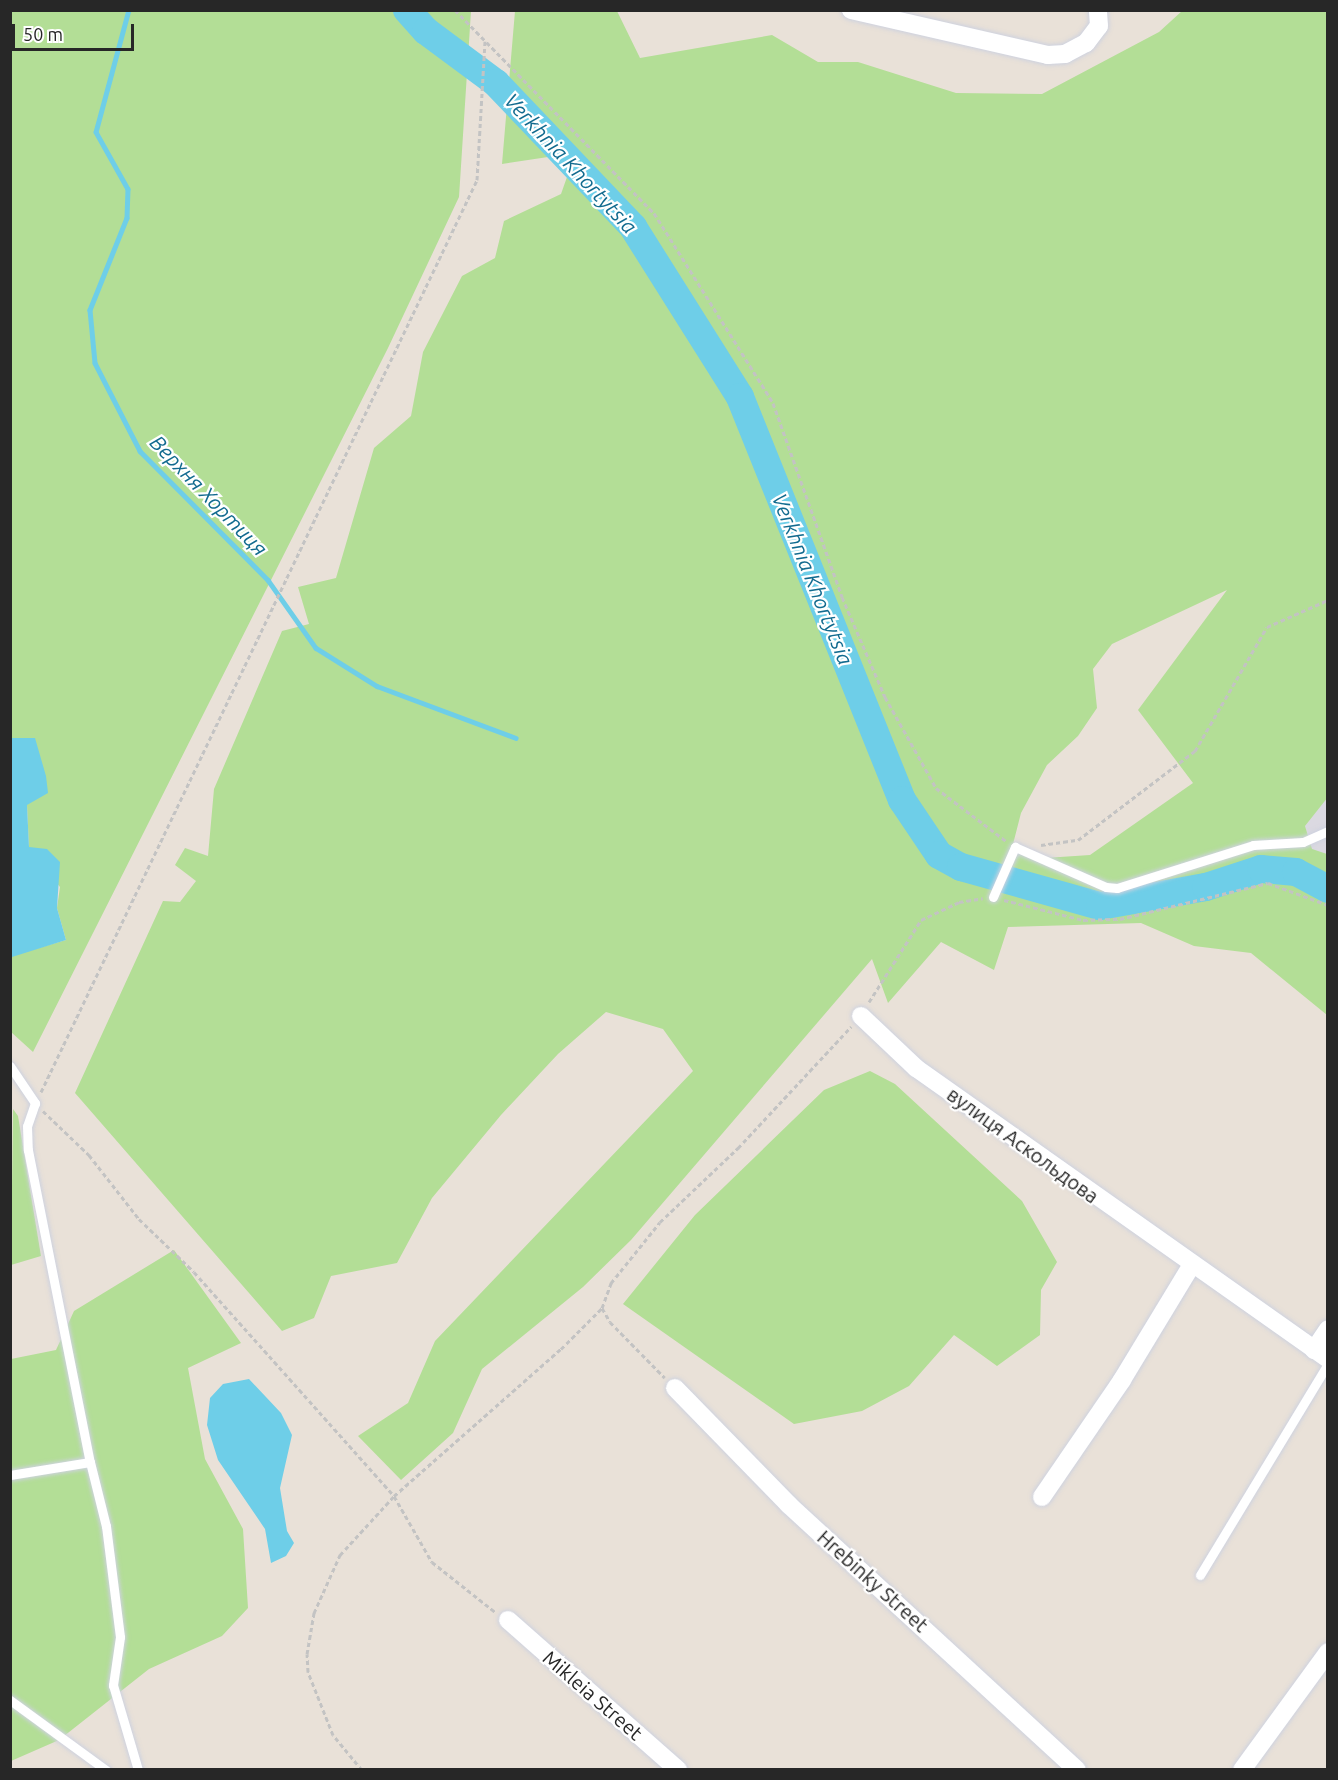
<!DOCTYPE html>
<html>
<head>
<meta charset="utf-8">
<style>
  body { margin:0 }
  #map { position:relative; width:1338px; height:1780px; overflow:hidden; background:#e9e1d8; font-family:Ubuntu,sans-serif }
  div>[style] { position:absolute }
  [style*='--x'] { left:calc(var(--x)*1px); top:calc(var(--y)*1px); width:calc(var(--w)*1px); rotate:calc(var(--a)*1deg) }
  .industrial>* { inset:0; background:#dbd9e1 }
  .green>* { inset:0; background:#b3de96 }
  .water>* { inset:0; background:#6ecee8 }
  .stream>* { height:4.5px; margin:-2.25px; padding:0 2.25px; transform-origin:2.25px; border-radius:2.25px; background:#6ecee8 }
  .river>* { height:28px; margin:-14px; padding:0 14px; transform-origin:14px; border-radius:14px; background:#6ecee8 }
  .path>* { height:3px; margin-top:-1.5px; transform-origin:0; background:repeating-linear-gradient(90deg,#c3c3c3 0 4.5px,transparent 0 7.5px) }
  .roads { filter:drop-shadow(0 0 2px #ced2df) drop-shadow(0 0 2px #ced2df) }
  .lane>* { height:9px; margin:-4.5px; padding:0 4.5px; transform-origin:4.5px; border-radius:4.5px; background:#fff }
  .street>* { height:18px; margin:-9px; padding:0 9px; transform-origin:9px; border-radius:9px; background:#fff }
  span { translate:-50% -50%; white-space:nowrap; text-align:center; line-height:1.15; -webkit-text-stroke:4.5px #fff; paint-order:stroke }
  .street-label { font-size:20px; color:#272727 }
  .water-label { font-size:21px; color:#126b8f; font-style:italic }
  .frame { position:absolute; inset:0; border:12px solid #272727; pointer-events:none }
  .scale { position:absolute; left:12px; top:24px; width:122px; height:27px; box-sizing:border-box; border:3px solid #272727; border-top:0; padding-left:8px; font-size:18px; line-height:21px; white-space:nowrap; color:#272727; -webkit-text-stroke:4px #fff; paint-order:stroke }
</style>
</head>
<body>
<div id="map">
  <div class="industrial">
    <i style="clip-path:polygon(1327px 797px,1327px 854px,1312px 850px,1305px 826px)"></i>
  </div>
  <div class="green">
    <i style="clip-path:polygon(11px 11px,471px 11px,459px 197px,388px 348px,33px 1052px,11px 1032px,11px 956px,66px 940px,57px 908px,60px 887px,29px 848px,27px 805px,35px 738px,11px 738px)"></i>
    <i style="clip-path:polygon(evenodd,515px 11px,617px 11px,640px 58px,772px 35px,818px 62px,858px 62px,956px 93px,1042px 94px,1159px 32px,1182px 11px,1327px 11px,1328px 797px,1305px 826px,1312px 849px,1327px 854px,1327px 1015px,1251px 953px,1194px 946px,1141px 923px,1008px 927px,994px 970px,941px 942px,888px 1003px,872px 959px,631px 1240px,583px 1287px,482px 1369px,453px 1433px,401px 1480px,358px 1436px,408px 1403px,435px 1341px,693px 1071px,663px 1029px,606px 1012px,558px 1054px,501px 1115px,432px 1198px,397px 1263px,331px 1276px,314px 1318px,282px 1331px,75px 1093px,163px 901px,180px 902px,196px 881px,175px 865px,185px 848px,208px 856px,214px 789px,282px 631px,309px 624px,298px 587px,336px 578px,374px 448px,411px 416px,423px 352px,462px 276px,495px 258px,504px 221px,561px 194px,567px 177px,548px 157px,502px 164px,515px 11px,1227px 590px,1138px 710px,1193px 783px,1090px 855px,1045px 858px,1012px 848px,1021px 813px,1047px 765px,1078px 736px,1097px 708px,1093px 669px,1112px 644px,1227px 590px)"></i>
    <i style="clip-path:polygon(870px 1071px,895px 1084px,1022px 1201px,1057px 1262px,1041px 1290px,1040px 1335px,997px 1366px,954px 1335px,909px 1386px,862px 1411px,794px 1424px,623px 1304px,695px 1215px,824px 1090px)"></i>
    <i style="clip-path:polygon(13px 1109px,18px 1116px,41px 1256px,11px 1265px)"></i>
    <i style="clip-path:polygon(174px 1250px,241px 1343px,188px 1368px,205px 1459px,243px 1529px,248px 1608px,222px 1636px,149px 1669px,59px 1740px,11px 1761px,11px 1359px,56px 1350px,74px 1311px)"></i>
  </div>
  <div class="water">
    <i style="clip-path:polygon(11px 738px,35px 738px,46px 776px,48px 793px,27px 805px,29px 847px,47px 849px,60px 862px,57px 908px,66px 940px,12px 957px)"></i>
    <i style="clip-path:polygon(249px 1379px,281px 1413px,292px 1435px,280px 1488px,287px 1531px,294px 1543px,286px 1556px,271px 1563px,265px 1529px,218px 1460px,207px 1425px,210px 1398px,223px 1384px)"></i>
  </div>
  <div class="stream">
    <i style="--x:129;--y:10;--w:126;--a:105.1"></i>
    <i style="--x:96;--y:132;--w:65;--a:60.7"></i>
    <i style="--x:128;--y:189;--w:29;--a:92"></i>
    <i style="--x:127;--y:218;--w:99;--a:111.9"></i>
    <i style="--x:90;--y:310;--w:53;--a:84.6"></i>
    <i style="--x:95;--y:363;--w:99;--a:62.9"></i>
    <i style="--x:140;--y:451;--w:182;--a:45.2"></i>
    <i style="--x:268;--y:580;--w:83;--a:54.8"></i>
    <i style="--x:316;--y:648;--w:72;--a:31.9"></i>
    <i style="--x:377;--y:686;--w:148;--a:20.5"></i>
  </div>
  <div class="river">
    <i style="--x:407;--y:10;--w:28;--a:48"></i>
    <i style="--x:426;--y:31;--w:87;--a:36.6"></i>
    <i style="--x:496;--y:83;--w:199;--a:46.4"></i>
    <i style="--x:633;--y:227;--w:201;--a:57.8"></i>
    <i style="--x:740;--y:397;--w:434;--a:68.1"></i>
    <i style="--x:902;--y:800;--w:66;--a:56.1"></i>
    <i style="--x:939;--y:855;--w:25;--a:29"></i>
    <i style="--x:961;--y:867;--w:144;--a:15.7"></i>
    <i style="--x:1100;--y:906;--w:108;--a:-10.2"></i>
    <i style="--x:1206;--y:887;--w:58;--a:-18.1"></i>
    <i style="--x:1261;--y:869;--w:35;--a:5"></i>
    <i style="--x:1296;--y:872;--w:36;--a:28"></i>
  </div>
  <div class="path">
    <i style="--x:455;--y:10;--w:284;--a:45.6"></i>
    <i style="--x:654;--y:213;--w:224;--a:57.9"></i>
    <i style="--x:773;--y:403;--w:206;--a:70.4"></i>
    <i style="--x:842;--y:597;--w:109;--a:66.7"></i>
    <i style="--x:885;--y:697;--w:104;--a:60.7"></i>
    <i style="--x:936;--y:788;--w:88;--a:37.1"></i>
    <i style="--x:1041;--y:845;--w:37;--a:-8"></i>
    <i style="--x:1078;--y:840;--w:147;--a:-37.3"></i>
    <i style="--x:1195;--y:751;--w:143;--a:-59.9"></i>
    <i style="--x:1267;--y:627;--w:67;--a:-23.9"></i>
    <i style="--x:1004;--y:900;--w:81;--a:14.2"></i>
    <i style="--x:1083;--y:920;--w:37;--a:-2"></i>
    <i style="--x:1120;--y:919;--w:152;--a:-13.7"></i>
    <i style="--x:1268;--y:883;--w:64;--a:20.1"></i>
    <i style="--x:869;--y:1002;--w:97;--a:-57.6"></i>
    <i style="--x:921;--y:920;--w:42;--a:-25.3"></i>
    <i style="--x:959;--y:902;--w:24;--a:-9"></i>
    <i style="--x:41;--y:1092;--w:1011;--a:-64.45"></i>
    <i style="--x:477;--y:180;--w:139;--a:-86.7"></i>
    <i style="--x:43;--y:1111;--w:64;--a:43.7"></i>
    <i style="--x:89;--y:1155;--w:81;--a:52"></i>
    <i style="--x:139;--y:1219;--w:76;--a:43.9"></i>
    <i style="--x:194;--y:1272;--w:300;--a:48.2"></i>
    <i style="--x:394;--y:1496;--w:76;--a:60.1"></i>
    <i style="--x:432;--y:1562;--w:80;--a:38.4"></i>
    <i style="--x:602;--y:1308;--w:16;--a:60"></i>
    <i style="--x:610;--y:1322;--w:78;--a:45.5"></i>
    <i style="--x:362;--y:1770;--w:45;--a:-129.6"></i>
    <i style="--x:333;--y:1735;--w:68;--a:-111.6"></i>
    <i style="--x:308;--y:1672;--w:18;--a:-93"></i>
    <i style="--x:307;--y:1654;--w:42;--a:-80.3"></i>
    <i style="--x:314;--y:1613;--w:64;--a:-65.9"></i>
    <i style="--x:340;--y:1555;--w:80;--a:-47.5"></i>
    <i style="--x:394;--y:1496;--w:222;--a:-41.4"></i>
    <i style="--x:561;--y:1349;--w:58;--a:-45"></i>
    <i style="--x:602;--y:1308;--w:27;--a:-70"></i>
    <i style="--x:611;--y:1283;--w:78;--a:-51.2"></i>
    <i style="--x:660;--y:1222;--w:108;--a:-43.5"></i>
    <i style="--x:738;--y:1148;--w:166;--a:-47"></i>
  </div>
  <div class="roads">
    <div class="lane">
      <i style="--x:993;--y:897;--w:55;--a:-66.3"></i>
      <i style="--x:1015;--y:847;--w:99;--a:23.7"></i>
      <i style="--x:1106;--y:887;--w:11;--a:5"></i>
      <i style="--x:1117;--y:888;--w:143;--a:-17.5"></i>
      <i style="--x:1253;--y:845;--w:50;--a:-3.4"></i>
      <i style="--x:1303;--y:842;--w:27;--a:-24"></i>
      <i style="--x:10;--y:1066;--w:45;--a:56"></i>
      <i style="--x:35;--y:1103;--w:24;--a:109"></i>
      <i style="--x:27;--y:1126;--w:24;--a:88"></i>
      <i style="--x:28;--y:1150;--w:318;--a:78.8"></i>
      <i style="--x:90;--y:1462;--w:66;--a:76"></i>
      <i style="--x:106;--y:1526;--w:112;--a:82.8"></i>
      <i style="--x:120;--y:1637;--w:49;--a:98.3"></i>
      <i style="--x:113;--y:1685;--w:89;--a:73.6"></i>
      <i style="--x:10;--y:1475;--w:81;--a:-9.2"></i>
      <i style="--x:1200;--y:1575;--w:247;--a:-58.8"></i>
      <i style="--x:10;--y:1700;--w:119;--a:36.1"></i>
    </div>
    <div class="street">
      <i style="--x:851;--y:10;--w:202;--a:12.9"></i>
      <i style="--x:1048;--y:55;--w:17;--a:-3"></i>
      <i style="--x:1065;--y:54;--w:24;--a:-28"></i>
      <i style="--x:1086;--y:43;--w:21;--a:-53"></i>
      <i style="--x:1099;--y:26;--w:16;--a:-94"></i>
      <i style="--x:861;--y:1016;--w:76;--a:43.4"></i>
      <i style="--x:916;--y:1068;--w:504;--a:35.23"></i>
      <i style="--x:1314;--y:1350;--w:25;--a:-56"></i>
      <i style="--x:675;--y:1388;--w:163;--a:45.7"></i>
      <i style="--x:789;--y:1505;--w:391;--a:42.6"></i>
      <i style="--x:1042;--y:1497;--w:142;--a:-55.6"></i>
      <i style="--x:1122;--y:1380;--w:133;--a:-58.8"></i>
      <i style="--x:508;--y:1620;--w:227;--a:41.4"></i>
      <i style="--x:1242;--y:1770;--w:146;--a:-53.9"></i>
    </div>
  </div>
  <div class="street-label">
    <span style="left:1023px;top:1145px;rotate:36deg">вулиця Аскольдова</span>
    <span style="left:873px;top:1581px;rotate:42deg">Hrebinky Street</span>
    <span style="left:593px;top:1695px;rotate:41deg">Mikleia Street</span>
  </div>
  <div class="water-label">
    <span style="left:571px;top:163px;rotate:47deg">Verkhnia Khortytsia</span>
    <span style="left:209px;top:495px;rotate:46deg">Верхня Хортиця</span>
    <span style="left:813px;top:579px;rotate:68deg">Verkhnia Khortytsia</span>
  </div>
  <div class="frame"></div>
  <div class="scale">50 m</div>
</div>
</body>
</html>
